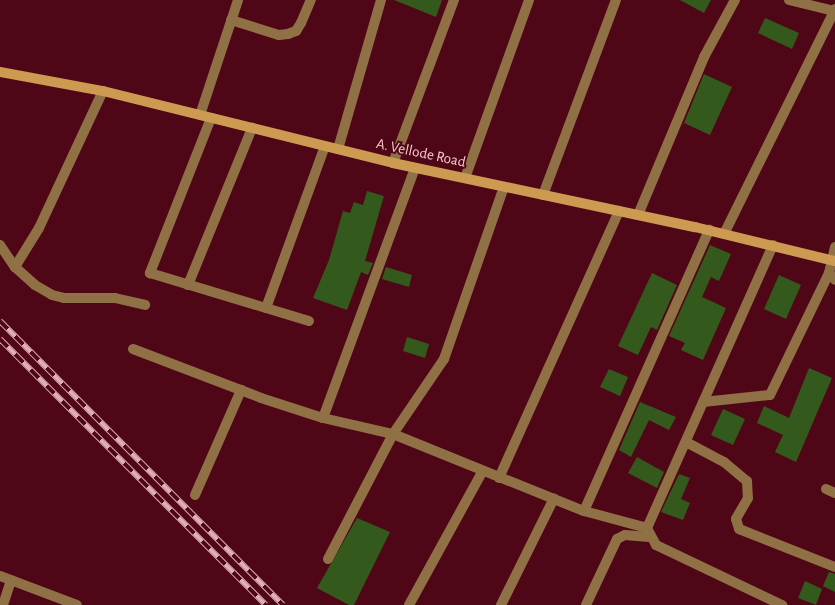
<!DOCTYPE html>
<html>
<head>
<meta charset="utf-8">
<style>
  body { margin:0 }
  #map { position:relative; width:835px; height:605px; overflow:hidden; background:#4f0718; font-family:"Alegreya Sans",sans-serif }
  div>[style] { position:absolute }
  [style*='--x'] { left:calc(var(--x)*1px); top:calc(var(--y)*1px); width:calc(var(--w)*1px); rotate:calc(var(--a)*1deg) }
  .building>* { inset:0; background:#34591c }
  .minor>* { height:10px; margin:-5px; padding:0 5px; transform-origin:5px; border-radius:5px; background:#907146 }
  .secondary>* { height:10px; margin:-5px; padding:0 5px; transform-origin:5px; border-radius:5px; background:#cc9a51 }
  .rail>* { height:5.5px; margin-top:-2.75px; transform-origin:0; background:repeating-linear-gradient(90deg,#4f0718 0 11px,#e0afb3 0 22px); box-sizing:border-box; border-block:1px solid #e0afb3 }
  span { translate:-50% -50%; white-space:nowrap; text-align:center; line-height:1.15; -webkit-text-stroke:4px #4f0718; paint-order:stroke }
  .street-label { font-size:15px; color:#f8cbcd }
</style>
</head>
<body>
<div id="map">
  <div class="building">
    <i style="clip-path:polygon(394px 0,442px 0,436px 17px)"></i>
    <i style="clip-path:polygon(680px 0,711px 0,704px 13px)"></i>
    <i style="clip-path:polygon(765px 18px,799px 33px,792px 49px,758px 33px)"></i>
    <i style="clip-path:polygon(704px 74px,732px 87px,710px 135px,684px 123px)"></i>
    <i style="clip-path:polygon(367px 191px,384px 196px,365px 261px,373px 263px,368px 275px,361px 272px,347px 310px,313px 298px,329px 260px,343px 211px,350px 213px,354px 202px,363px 205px)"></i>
    <i style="clip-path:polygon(710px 245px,731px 254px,719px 281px,711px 277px,702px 297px,726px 308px,703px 360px,681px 350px,685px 343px,669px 336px)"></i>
    <i style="clip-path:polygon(386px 267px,412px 275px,409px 287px,382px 279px)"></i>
    <i style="clip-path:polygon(652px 273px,677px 285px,657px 330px,651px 327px,638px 355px,618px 346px)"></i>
    <i style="clip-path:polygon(779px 275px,801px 285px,786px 319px,764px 309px)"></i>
    <i style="clip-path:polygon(407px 337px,429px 344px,425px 358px,403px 351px)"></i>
    <i style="clip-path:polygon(809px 368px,832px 378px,796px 462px,775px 452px,783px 435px,757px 423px,764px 406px,789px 418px)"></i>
    <i style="clip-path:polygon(609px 369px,628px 377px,620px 396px,600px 387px)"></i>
    <i style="clip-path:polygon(640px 402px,676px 417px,669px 430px,649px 420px,631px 457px,619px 450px)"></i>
    <i style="clip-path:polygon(723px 409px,745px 419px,733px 445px,711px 435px)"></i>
    <i style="clip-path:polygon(637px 457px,664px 472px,657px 488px,628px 473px)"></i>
    <i style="clip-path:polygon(679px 474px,690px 478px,681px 499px,690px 503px,683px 520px,661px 512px)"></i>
    <i style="clip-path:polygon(357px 518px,390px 532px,354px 605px,349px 605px,317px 588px)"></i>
    <i style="clip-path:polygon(829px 572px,835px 574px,835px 592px,823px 586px)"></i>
    <i style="clip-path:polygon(805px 581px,822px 589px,816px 605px,798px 598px)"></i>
  </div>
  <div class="minor">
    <i style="--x:789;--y:0;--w:46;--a:13.7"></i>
    <i style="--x:231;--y:20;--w:50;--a:17.4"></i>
    <i style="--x:279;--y:35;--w:9;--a:-6"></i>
    <i style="--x:288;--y:34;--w:9;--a:-21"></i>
    <i style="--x:296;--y:31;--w:9;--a:-58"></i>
    <i style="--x:301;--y:23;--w:25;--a:-67"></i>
    <i style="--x:200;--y:115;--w:121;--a:-71.7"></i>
    <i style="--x:211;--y:118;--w:167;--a:111.5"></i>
    <i style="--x:150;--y:273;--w:166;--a:16.8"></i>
    <i style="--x:338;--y:149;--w:155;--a:-73.9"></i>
    <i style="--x:393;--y:163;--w:174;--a:-69.5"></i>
    <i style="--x:465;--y:178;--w:189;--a:-70.2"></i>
    <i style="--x:543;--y:195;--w:208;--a:-69.5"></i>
    <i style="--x:638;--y:215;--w:171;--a:-67.3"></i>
    <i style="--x:704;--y:57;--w:65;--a:-61.5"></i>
    <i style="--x:724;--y:234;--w:251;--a:-63.7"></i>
    <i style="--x:0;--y:245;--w:27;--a:56"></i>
    <i style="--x:15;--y:267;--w:27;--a:42"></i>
    <i style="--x:35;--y:285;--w:20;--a:30"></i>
    <i style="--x:52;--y:295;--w:12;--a:14"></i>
    <i style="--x:64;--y:298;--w:51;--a:0"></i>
    <i style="--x:115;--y:298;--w:31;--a:13"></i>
    <i style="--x:773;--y:245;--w:310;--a:114"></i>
    <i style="--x:647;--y:528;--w:19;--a:62"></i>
    <i style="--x:656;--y:545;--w:140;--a:25.5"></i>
    <i style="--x:835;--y:247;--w:27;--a:103"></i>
    <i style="--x:829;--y:273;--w:9;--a:49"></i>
    <i style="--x:15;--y:267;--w:46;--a:-58.4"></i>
    <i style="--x:39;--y:228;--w:151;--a:-65"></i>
    <i style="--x:188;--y:285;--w:170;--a:-67.8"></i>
    <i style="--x:266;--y:308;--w:172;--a:-70"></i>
    <i style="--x:133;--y:349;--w:137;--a:20.9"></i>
    <i style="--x:261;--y:398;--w:65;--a:17.9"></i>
    <i style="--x:323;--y:418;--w:72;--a:12.9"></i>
    <i style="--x:393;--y:434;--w:206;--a:22"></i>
    <i style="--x:584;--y:511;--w:65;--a:15.1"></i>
    <i style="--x:703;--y:402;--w:67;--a:-6"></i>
    <i style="--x:770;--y:395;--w:136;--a:-64.2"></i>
    <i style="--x:323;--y:418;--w:266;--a:-69.8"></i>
    <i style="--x:686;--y:442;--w:43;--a:27.8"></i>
    <i style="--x:724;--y:462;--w:30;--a:40"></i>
    <i style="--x:747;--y:481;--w:17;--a:87"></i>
    <i style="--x:748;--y:498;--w:24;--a:120"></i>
    <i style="--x:736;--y:519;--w:10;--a:73"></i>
    <i style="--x:739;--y:529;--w:103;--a:21.6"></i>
    <i style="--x:499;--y:478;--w:293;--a:-65.8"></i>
    <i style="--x:826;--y:489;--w:10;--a:24"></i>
    <i style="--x:195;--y:495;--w:115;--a:-66.3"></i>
    <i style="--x:584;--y:511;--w:308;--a:-66"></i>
    <i style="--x:328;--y:559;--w:141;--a:-62.5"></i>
    <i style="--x:393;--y:434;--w:91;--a:-55.8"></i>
    <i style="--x:444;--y:359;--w:182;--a:-70.8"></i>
    <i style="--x:0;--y:576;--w:82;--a:20.6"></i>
    <i style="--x:3;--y:605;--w:26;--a:-72"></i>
    <i style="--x:409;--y:605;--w:152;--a:-61.2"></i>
    <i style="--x:501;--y:605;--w:119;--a:-63.6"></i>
    <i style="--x:586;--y:605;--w:73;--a:-64.8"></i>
    <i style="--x:617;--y:539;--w:9;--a:-27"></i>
    <i style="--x:625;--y:535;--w:24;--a:5"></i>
  </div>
  <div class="secondary">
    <i style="--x:0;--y:72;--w:105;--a:10.5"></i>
    <i style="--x:103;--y:91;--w:299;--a:13.9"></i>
    <i style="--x:393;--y:163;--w:309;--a:12"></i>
    <i style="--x:695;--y:227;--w:144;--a:13.7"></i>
  </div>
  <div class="rail">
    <i style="--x:0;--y:321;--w:401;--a:45.1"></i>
    <i style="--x:0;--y:339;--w:376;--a:45"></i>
  </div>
  <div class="street-label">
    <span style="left:421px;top:153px;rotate:12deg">A. Vellode Road</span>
  </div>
</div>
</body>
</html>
